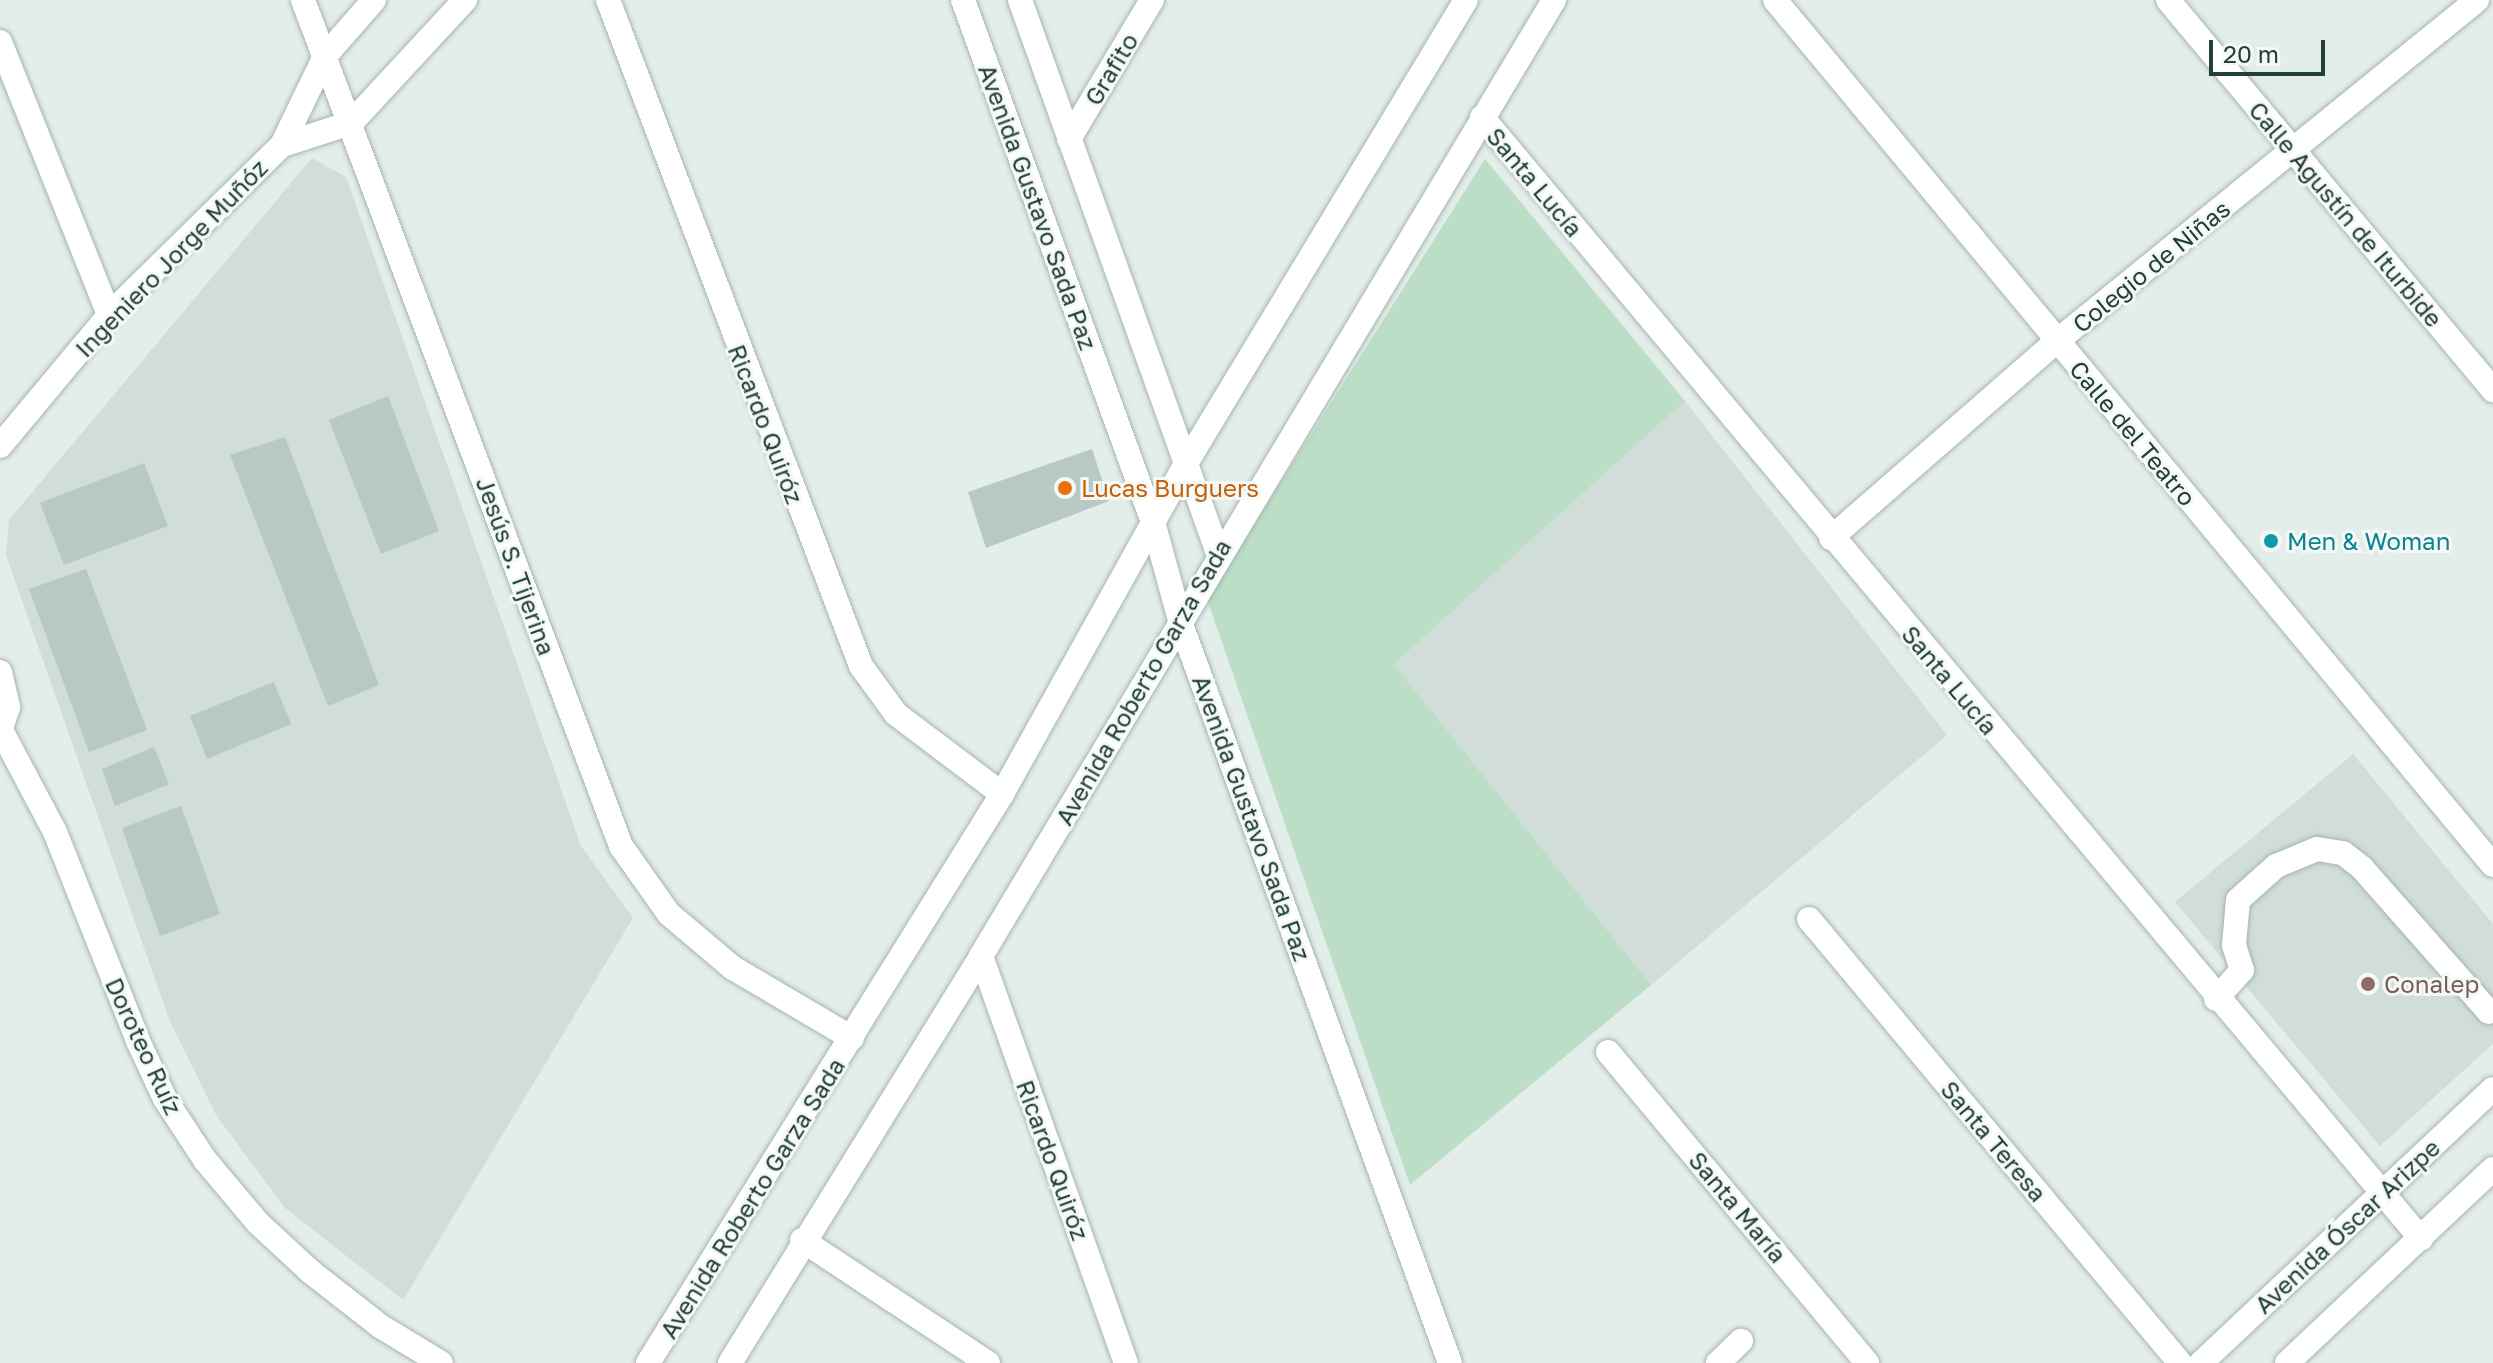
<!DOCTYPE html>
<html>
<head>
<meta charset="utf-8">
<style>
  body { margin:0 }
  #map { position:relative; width:2493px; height:1363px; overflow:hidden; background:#e3ede9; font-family:"Golos Text",sans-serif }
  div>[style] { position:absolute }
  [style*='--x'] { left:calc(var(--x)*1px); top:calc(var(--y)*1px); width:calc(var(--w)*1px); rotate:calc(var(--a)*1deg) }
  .built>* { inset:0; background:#d1ddd8 }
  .green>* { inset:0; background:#bcdec6 }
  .building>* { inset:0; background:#b8c8c2 }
  .roads { filter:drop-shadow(0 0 2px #a5b5b0) drop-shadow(0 0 2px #a5b5b0) }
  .minor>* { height:24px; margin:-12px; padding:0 12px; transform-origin:12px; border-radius:12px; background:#fff }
  .dots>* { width:22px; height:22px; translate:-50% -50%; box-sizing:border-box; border:4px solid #f4f9f7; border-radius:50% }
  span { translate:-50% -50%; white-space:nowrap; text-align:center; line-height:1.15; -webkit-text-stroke:6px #f4f9f7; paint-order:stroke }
  .street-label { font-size:24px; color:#223f38 }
  .food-label { font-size:24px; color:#c56008 }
  .left { translate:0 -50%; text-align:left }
  .culture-label { font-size:24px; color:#0d838f }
  .education-label { font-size:24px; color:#785e54 }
  .scale { position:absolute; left:2209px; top:40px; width:116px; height:36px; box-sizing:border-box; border:4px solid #223f38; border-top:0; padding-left:10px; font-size:24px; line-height:28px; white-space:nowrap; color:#223f38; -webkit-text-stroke:6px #f4f9f7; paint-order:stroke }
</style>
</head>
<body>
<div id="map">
  <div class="built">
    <i style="clip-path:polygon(312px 158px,346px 177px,581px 846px,633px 918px,403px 1300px,285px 1208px,216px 1115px,169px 1019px,6px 555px,9px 520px)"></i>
    <i style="clip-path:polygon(1685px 401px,1947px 735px,1651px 985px,1394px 664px)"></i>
    <i style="clip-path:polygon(2353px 754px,2493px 924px,2493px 1044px,2380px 1146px,2175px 902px)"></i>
  </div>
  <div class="green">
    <i style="clip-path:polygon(1485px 159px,1685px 401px,1394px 664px,1651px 985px,1410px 1185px,1207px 599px)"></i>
  </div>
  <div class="building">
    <i style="clip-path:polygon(388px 396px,439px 531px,381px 554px,329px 420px)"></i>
    <i style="clip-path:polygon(285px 437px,379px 685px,328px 706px,230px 455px)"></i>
    <i style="clip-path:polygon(1092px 449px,1109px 501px,986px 548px,968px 492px)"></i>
    <i style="clip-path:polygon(144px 463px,168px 526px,64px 565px,40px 503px)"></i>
    <i style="clip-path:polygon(86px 569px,147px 730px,89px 752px,29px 589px)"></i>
    <i style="clip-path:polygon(274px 682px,291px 724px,207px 759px,190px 716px)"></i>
    <i style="clip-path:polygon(154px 747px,169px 784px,115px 806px,102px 769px)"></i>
    <i style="clip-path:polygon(181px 806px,220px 914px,160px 936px,122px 828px)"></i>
  </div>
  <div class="roads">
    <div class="minor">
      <i style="--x:303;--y:0;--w:904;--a:69.4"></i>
      <i style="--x:621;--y:846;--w:83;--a:54.8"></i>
      <i style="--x:669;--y:914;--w:84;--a:40.2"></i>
      <i style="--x:733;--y:968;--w:138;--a:30.5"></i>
      <i style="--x:608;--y:0;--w:712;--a:69.2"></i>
      <i style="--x:861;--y:666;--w:59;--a:53.9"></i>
      <i style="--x:896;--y:714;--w:133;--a:37"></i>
      <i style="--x:963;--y:0;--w:556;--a:70"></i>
      <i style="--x:1153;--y:522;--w:106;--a:74.6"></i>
      <i style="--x:1181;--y:624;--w:786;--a:70"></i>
      <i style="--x:1020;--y:0;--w:587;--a:70.3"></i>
      <i style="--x:1775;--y:0;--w:1124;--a:50.31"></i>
      <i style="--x:2168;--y:0;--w:508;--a:50.19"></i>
      <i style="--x:0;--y:42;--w:294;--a:68.2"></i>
      <i style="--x:1482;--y:117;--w:1463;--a:50.07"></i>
      <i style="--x:1069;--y:139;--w:162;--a:-59.2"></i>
      <i style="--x:282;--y:145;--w:72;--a:-17.7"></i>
      <i style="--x:351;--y:123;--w:168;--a:-47.2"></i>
      <i style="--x:0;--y:446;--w:170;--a:-50.2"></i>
      <i style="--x:109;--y:315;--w:243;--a:-44.5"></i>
      <i style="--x:282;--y:145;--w:99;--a:-64.2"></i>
      <i style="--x:325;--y:56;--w:74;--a:-48.8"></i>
      <i style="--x:1831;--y:538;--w:300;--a:-41.1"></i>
      <i style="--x:2057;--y:341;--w:541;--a:-39.07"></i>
      <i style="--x:0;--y:672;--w:36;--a:77"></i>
      <i style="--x:8;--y:707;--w:25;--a:108"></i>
      <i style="--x:1;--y:730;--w:115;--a:62.1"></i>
      <i style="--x:55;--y:832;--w:225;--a:68.3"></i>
      <i style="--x:138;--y:1041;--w:64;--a:65"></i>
      <i style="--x:165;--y:1099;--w:73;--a:56.7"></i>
      <i style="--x:205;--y:1160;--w:82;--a:49.9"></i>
      <i style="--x:258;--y:1223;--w:72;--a:42.8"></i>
      <i style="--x:311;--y:1272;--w:88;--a:38"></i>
      <i style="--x:380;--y:1326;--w:71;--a:31.2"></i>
      <i style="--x:1809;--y:919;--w:579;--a:50.12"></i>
      <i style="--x:981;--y:956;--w:432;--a:70.4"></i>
      <i style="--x:2216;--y:999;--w:39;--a:-48"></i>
      <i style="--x:2242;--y:970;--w:26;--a:-108"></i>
      <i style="--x:2234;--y:945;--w:45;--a:-84.9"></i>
      <i style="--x:2238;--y:900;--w:51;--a:-41.8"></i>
      <i style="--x:2276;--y:866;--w:44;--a:-22.5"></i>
      <i style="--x:2317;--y:849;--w:26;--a:9"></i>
      <i style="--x:2343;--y:853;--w:24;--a:38"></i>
      <i style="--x:2362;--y:868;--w:192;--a:48.6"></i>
      <i style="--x:1608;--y:1052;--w:405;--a:50.2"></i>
      <i style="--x:802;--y:1240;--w:223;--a:33.5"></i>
      <i style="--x:648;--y:1363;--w:670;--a:-58.11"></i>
      <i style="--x:1002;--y:794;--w:376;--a:-60.9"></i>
      <i style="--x:1185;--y:465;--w:543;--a:-58.86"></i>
      <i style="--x:730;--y:1363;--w:478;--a:-58.3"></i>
      <i style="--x:981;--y:956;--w:1115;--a:-59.06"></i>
      <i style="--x:1718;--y:1363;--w:32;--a:-44"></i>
      <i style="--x:2201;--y:1363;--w:400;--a:-43.2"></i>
      <i style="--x:2287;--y:1363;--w:283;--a:-43.3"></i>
    </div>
  </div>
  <div class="dots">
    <i style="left:1065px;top:488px;background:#e8710a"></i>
    <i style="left:2271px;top:541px;background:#0f9aa8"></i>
    <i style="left:2368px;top:984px;background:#8d6e63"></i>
  </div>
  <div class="street-label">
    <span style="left:1111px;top:69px;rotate:-59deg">Grafito</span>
    <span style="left:1535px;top:182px;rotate:50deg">Santa Lucía</span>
    <span style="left:1038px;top:207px;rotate:70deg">Avenida Gustavo Sada Paz</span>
    <span style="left:2346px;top:214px;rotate:50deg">Calle Agustín de Iturbide</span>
    <span style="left:171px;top:258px;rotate:-46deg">Ingeniero Jorge Muñóz</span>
    <span style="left:2151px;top:266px;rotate:-39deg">Colegio de Niñas</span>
    <span style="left:766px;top:424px;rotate:69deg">Ricardo Quiróz</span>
    <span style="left:2133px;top:433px;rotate:50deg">Calle del Teatro</span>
    <span style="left:516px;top:566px;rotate:70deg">Jesús S. Tijerina</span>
    <span style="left:1950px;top:680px;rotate:50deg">Santa Lucía</span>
    <span style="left:1143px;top:682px;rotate:-60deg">Avenida Roberto Garza Sada</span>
    <span style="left:1252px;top:818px;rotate:70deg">Avenida Gustavo Sada Paz</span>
    <span style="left:144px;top:1046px;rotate:65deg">Doroteo Ruíz</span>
    <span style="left:1994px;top:1141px;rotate:50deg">Santa Teresa</span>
    <span style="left:1053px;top:1160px;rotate:70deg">Ricardo Quiróz</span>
    <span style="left:752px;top:1198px;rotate:-58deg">Avenida Roberto Garza Sada</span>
    <span style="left:1738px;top:1207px;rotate:50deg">Santa María</span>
    <span style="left:2347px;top:1226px;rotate:-43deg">Avenida Óscar Arizpe</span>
  </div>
  <div class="food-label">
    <span class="left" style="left:1081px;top:488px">Lucas Burguers</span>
  </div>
  <div class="culture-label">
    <span class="left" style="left:2287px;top:541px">Men &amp; Woman</span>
  </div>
  <div class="education-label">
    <span class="left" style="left:2384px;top:984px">Conalep</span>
  </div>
  <div class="scale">20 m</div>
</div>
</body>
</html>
